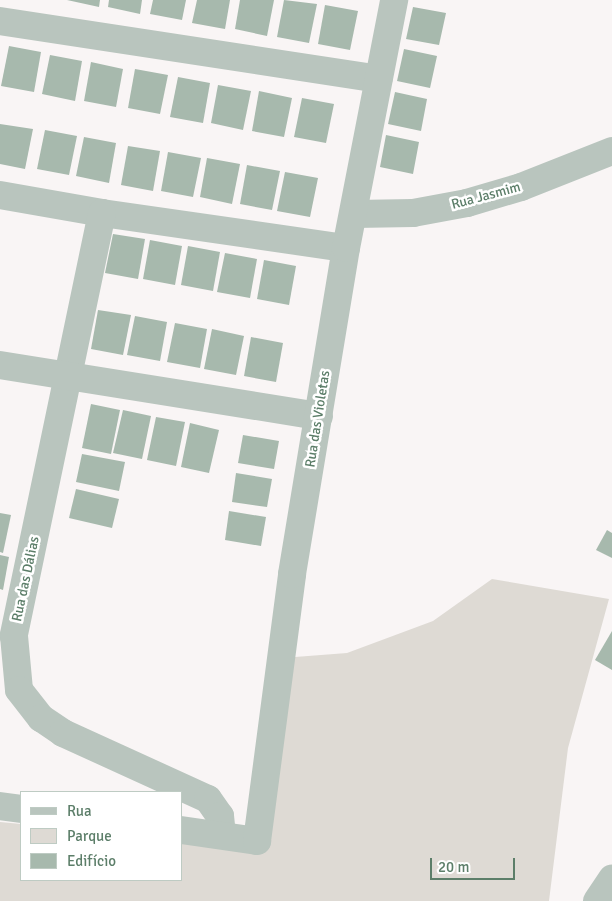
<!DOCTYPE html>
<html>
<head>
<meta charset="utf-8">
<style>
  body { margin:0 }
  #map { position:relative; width:612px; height:901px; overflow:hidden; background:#f9f5f5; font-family:Signika,sans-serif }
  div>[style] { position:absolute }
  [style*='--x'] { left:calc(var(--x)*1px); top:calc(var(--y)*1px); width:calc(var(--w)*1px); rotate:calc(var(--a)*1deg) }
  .green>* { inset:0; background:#dedad4 }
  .building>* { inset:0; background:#a7b9ad }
  .street>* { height:28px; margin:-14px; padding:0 14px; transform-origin:14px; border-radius:14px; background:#b9c5be }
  span { translate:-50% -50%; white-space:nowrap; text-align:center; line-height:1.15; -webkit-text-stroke:5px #fff; paint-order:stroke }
  .street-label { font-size:14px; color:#5c7e69 }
  .legend { position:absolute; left:20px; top:791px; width:162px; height:90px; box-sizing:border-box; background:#fff; border:1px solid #becbc3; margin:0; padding:6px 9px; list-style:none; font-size:15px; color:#5c7e69 }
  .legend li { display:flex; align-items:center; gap:10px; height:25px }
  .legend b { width:25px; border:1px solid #becbc3 }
  .scale { position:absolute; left:430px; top:858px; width:85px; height:22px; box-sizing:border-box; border:2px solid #5c7e69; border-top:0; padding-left:6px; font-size:15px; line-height:18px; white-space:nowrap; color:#5c7e69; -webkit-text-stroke:4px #fff; paint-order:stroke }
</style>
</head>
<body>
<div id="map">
  <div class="green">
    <i style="clip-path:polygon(492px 579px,609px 599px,568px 748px,549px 901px,0 901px,0 822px,21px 824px,21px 880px,181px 880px,181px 842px,247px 850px,269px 659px,347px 653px,433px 621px)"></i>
  </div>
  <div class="building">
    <i style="clip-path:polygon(67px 0,100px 0,99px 7px)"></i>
    <i style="clip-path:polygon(109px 0,142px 0,140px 14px,108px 7px)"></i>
    <i style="clip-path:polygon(153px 0,186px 0,182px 20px,150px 14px)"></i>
    <i style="clip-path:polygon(197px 0,230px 0,225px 29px,192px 23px)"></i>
    <i style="clip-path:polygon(240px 0,274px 0,267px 36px,235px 29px)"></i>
    <i style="clip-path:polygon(284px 0,317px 4px,309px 43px,277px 37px)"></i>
    <i style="clip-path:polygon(325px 5px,358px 11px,350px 50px,318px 44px)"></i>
    <i style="clip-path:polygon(413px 7px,446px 13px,439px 45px,406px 39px)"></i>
    <i style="clip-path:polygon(9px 46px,41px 52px,34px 92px,1px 86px)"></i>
    <i style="clip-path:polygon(404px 49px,437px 56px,430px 88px,397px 81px)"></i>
    <i style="clip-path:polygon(50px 55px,82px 61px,75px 101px,42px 94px)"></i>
    <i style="clip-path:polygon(91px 62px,123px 69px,116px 107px,84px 101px)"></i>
    <i style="clip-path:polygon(135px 69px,168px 75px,160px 114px,128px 108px)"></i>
    <i style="clip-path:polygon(178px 77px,210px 83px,203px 123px,170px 117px)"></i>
    <i style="clip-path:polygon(218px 85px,251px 91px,243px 130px,211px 123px)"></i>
    <i style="clip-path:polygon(259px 91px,292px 98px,284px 137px,252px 131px)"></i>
    <i style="clip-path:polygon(395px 92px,427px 99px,421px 131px,388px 124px)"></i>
    <i style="clip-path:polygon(302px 98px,334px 104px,326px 143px,294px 137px)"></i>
    <i style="clip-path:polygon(0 124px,33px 129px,25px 169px,0 164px)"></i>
    <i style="clip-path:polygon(45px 130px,77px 136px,69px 175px,37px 169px)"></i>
    <i style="clip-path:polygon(386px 135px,419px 142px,413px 174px,380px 167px)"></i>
    <i style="clip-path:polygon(84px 137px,116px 143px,109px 183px,76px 176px)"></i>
    <i style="clip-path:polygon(128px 146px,160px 151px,153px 191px,121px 185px)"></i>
    <i style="clip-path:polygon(168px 152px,201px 158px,193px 197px,161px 191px)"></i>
    <i style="clip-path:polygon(207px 158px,240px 164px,232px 204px,200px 197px)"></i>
    <i style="clip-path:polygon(247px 165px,280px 171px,272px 210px,240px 204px)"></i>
    <i style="clip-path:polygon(285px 172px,318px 178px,310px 217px,277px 211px)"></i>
    <i style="clip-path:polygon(113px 234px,145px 239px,138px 279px,105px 273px)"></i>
    <i style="clip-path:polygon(150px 240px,182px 246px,175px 285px,143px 279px)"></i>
    <i style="clip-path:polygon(188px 246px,220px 252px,213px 291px,181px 285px)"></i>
    <i style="clip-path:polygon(225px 253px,257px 259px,250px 298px,217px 292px)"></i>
    <i style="clip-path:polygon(264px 260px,296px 266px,289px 305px,257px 299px)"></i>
    <i style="clip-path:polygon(98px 310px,131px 315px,123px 355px,91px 349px)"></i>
    <i style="clip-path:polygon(135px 316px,167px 322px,160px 361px,127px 355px)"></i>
    <i style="clip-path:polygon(175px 323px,207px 329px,200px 368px,167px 362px)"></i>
    <i style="clip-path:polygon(212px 329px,244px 336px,236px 375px,204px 369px)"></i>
    <i style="clip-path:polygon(251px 337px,283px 343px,276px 382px,244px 376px)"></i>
    <i style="clip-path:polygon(91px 404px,120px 410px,111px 454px,82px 448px)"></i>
    <i style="clip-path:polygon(123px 410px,151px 416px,142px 459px,113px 453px)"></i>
    <i style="clip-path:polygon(156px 417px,185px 422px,176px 466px,147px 460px)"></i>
    <i style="clip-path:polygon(190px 423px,219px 430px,209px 473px,181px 467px)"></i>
    <i style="clip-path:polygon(243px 435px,279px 441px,274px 469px,238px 463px)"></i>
    <i style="clip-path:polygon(82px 454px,125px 462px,119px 491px,76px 482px)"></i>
    <i style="clip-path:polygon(236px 473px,272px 479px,267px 507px,232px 502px)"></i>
    <i style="clip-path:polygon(76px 489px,119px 499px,112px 528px,69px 518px)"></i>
    <i style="clip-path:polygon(229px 511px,266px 517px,261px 546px,225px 540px)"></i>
    <i style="clip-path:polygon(0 513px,11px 515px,3px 553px,0 552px)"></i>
    <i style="clip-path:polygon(607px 530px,612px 533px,612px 558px,596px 550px)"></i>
    <i style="clip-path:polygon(0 555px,9px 557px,3px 590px,0 589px)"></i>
    <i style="clip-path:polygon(612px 631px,612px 670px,595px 660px)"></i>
  </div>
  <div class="street">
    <i style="--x:0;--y:21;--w:383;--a:8.7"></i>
    <i style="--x:0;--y:195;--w:104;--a:10"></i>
    <i style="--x:102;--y:213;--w:246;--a:8.2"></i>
    <i style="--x:102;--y:213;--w:432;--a:101.8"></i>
    <i style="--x:14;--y:636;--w:54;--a:84.7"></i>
    <i style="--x:19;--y:690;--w:36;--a:52"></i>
    <i style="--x:41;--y:718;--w:27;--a:34"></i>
    <i style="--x:63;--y:733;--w:159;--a:24.5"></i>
    <i style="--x:208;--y:799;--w:21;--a:55"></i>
    <i style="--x:220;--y:816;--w:19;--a:84"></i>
    <i style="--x:355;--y:214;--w:58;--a:-1"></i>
    <i style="--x:413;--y:213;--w:55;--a:-10.5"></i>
    <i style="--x:467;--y:203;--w:56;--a:-16.5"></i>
    <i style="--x:521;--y:187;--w:98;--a:-21.6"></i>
    <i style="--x:0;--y:365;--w:323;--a:9.1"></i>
    <i style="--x:0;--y:806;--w:21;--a:8"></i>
    <i style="--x:181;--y:830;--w:77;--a:8.2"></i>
    <i style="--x:257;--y:841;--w:269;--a:-82.5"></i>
    <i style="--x:292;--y:574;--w:330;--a:-80.6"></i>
    <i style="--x:346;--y:248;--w:253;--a:-79"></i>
    <i style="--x:597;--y:901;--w:27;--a:-56"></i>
  </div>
  <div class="street-label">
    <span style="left:486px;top:196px;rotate:-15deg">Rua Jasmim</span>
    <span style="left:318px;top:419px;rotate:-81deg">Rua das Violetas</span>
    <span style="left:26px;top:579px;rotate:-78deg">Rua das Dálias</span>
  </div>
  <ul class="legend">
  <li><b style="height:6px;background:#b9c5be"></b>Rua</li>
  <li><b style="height:14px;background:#dedad4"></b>Parque</li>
  <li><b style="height:14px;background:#a7b9ad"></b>Edifício</li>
  </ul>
  <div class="scale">20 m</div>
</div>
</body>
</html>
